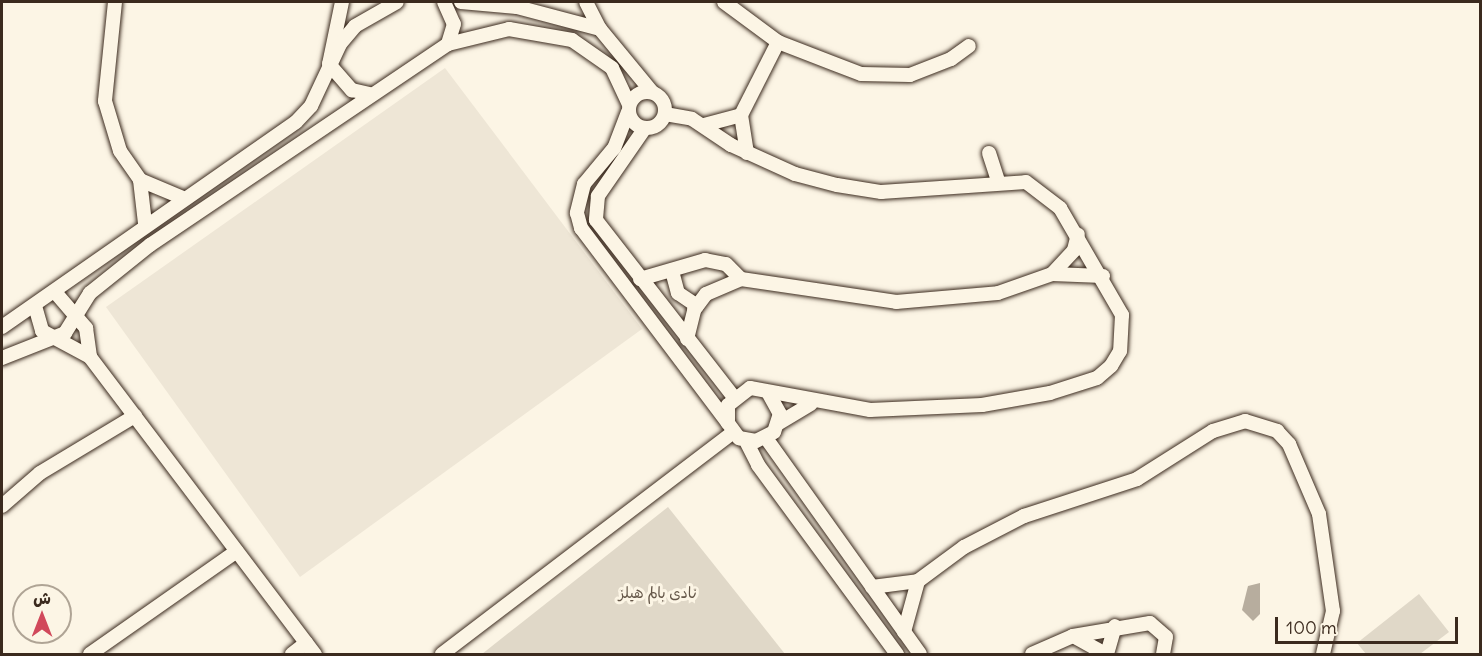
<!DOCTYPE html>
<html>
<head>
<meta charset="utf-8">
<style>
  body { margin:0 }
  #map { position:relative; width:1482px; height:656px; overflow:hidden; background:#fcf5e5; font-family:Delius,"Playpen Sans Arabic",sans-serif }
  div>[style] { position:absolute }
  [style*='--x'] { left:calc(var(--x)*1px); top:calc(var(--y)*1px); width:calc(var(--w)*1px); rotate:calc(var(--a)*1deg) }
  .built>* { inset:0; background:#eee6d6 }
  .green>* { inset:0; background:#e0d8c8 }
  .water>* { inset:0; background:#b7ad9e }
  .roads { filter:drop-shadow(0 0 2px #3b2a1e) drop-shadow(0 0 2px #3b2a1e) }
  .minor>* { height:14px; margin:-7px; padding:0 7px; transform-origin:7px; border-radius:7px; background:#fcf5e5 }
  .minor>.ring { margin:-7px; padding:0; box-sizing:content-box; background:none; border:14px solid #fcf5e5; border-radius:50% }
  span { translate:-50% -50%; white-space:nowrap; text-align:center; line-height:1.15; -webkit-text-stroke:6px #fcf5e5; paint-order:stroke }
  .park-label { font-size:15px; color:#645648 }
  .frame { position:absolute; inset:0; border:3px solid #3b2a1e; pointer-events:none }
  .north { position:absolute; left:12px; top:584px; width:60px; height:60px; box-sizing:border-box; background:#fcf5e5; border:2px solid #afa495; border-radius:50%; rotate:0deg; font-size:16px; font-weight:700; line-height:24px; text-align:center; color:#3b2a1e }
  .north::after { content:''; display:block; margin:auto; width:21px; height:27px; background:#d1495b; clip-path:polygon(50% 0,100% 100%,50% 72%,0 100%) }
  .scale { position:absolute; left:1275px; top:617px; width:183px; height:27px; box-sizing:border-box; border:3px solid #3b2a1e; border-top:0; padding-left:8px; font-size:18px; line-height:21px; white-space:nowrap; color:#3b2a1e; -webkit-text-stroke:4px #fcf5e5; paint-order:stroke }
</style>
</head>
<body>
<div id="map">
  <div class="built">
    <i style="clip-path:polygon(445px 68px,642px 329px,300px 577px,106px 307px)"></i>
  </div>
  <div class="green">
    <i style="clip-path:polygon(668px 507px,785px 654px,482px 654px)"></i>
    <i style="clip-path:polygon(1419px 594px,1449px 632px,1420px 654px,1366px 654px,1357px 643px)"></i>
  </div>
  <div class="water">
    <i style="clip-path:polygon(1260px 583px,1260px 614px,1253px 621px,1242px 610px,1248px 586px)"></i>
  </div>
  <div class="roads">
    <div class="minor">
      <i style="--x:115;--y:2;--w:100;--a:95.8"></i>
      <i style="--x:105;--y:101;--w:52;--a:73.3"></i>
      <i style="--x:120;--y:151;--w:35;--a:55"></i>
      <i style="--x:140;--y:180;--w:43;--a:83.4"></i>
      <i style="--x:342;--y:2;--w:63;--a:101.8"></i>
      <i style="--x:329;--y:64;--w:35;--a:49"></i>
      <i style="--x:352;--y:90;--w:18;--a:13"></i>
      <i style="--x:444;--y:2;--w:24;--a:66"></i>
      <i style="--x:454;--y:24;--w:21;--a:107"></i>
      <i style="--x:461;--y:2;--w:56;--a:5.1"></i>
      <i style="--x:517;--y:7;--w:86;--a:14.8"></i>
      <i style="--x:600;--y:29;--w:82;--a:50.5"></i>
      <i style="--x:586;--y:2;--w:30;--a:63"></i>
      <i style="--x:724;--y:2;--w:67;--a:36.5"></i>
      <i style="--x:778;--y:42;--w:89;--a:21.1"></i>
      <i style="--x:861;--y:74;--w:49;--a:1.2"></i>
      <i style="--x:910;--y:75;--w:44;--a:-21.3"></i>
      <i style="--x:951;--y:59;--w:22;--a:-36"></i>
      <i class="ring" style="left:629px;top:92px;width:22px;height:22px"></i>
      <i style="--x:628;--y:112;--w:39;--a:111"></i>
      <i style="--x:614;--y:148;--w:47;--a:129.8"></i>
      <i style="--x:584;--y:184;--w:30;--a:104"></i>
      <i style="--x:577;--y:213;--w:16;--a:75"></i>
      <i style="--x:581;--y:228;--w:244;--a:53"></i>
      <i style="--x:665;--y:114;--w:27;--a:10"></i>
      <i style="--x:692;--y:119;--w:47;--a:33.7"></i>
      <i style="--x:731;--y:145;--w:70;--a:24.4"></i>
      <i style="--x:795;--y:174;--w:43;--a:14.7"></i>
      <i style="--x:837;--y:185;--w:45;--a:9"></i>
      <i style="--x:881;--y:192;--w:145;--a:-3.9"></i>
      <i style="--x:1026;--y:182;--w:43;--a:37.4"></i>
      <i style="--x:1060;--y:208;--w:124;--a:59.9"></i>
      <i style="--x:1122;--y:315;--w:36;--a:93"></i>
      <i style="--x:1120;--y:351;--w:17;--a:121"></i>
      <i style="--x:1111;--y:366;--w:18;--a:139"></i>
      <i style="--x:1097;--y:378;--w:49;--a:162.3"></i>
      <i style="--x:1050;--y:393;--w:69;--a:170"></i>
      <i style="--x:982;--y:405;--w:112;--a:177.4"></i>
      <i style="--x:870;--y:410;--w:122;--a:-169.6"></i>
      <i style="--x:750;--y:388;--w:28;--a:142"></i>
      <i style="--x:728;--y:405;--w:18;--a:90"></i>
      <i style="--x:728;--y:423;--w:19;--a:54"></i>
      <i style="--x:739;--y:438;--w:17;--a:10"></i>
      <i style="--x:756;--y:441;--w:20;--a:-27"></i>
      <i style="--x:774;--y:432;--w:19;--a:-72"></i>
      <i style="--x:780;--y:414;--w:25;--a:-119"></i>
      <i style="--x:704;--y:125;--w:38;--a:-15"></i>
      <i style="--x:645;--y:128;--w:83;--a:124.7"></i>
      <i style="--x:598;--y:196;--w:24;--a:95"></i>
      <i style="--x:596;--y:220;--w:223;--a:52.1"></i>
      <i style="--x:747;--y:153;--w:38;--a:-99"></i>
      <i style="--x:741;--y:115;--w:82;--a:-63.1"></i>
      <i style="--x:989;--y:153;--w:28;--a:72"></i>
      <i style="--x:140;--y:180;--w:47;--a:22.7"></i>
      <i style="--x:672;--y:271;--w:23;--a:75"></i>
      <i style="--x:678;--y:293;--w:23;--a:34"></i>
      <i style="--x:1052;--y:274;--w:33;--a:-47"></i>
      <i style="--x:1074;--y:250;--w:16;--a:-76"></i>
      <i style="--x:640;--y:279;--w:68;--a:-16.3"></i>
      <i style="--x:705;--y:260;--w:21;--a:11"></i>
      <i style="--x:726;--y:264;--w:21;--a:45"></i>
      <i style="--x:55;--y:292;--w:48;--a:49.3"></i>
      <i style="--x:86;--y:328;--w:29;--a:82"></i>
      <i style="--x:35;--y:306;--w:26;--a:74"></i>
      <i style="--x:42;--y:331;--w:55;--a:28.4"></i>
      <i style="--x:90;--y:357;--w:373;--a:52.9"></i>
      <i style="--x:2;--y:327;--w:358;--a:-34.9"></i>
      <i style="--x:296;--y:122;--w:22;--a:-47"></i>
      <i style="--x:311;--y:106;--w:68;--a:-64.9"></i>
      <i style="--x:340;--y:44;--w:23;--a:-50"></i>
      <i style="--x:355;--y:26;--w:48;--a:-29.7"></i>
      <i style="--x:687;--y:339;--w:30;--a:-76"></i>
      <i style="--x:694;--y:310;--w:20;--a:-53"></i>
      <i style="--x:706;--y:294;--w:38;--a:-23"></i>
      <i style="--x:741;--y:279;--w:157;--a:8.4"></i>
      <i style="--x:896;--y:302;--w:102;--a:-5"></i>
      <i style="--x:998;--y:293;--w:57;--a:-19.4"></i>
      <i style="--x:1052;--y:274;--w:51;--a:2.2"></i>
      <i style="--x:2;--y:358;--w:68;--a:-21.6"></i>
      <i style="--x:65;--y:333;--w:47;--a:-58"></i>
      <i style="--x:90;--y:293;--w:77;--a:-38.7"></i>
      <i style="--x:150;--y:245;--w:359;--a:-34"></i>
      <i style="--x:448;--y:44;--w:63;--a:-13.8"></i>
      <i style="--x:509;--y:29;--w:64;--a:9.9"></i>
      <i style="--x:572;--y:40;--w:49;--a:35"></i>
      <i style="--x:612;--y:68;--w:40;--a:65"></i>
      <i style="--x:779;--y:423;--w:37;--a:-31"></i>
      <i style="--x:766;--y:438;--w:265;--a:54.5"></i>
      <i style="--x:746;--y:441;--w:27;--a:63"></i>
      <i style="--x:758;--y:465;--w:235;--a:53.7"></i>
      <i style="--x:2;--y:506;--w:50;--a:-41"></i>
      <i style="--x:40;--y:473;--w:111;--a:-31"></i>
      <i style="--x:872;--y:587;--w:46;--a:-7.4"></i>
      <i style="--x:918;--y:581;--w:57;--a:-36.5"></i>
      <i style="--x:964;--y:547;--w:68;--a:-27.3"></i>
      <i style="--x:1024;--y:516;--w:119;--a:-18.1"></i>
      <i style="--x:1137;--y:479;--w:90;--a:-32.3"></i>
      <i style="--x:1213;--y:431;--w:34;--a:-17"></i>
      <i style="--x:1245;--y:421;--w:34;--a:17"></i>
      <i style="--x:1277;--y:431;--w:18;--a:47"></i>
      <i style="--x:1289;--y:444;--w:76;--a:66.8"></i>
      <i style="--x:1319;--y:514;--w:98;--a:81.8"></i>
      <i style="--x:1333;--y:611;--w:44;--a:103.1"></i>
      <i style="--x:904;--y:632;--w:53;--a:-74.6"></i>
      <i style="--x:1073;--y:636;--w:38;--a:29"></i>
      <i style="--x:90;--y:654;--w:179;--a:-35"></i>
      <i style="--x:292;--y:654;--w:18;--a:-38"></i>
      <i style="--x:442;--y:654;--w:366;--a:-37.3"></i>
      <i style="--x:1032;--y:654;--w:45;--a:-23.7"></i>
      <i style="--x:1073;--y:636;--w:78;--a:-9.6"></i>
      <i style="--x:1150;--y:623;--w:21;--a:41"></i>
      <i style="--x:1166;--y:637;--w:17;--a:100"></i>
      <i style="--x:1107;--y:654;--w:29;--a:-74"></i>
    </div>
  </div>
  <div class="park-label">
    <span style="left:658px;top:593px">نادى بالم هيلز</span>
  </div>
  <div class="frame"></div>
  <div class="north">ش</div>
  <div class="scale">100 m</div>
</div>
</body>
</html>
